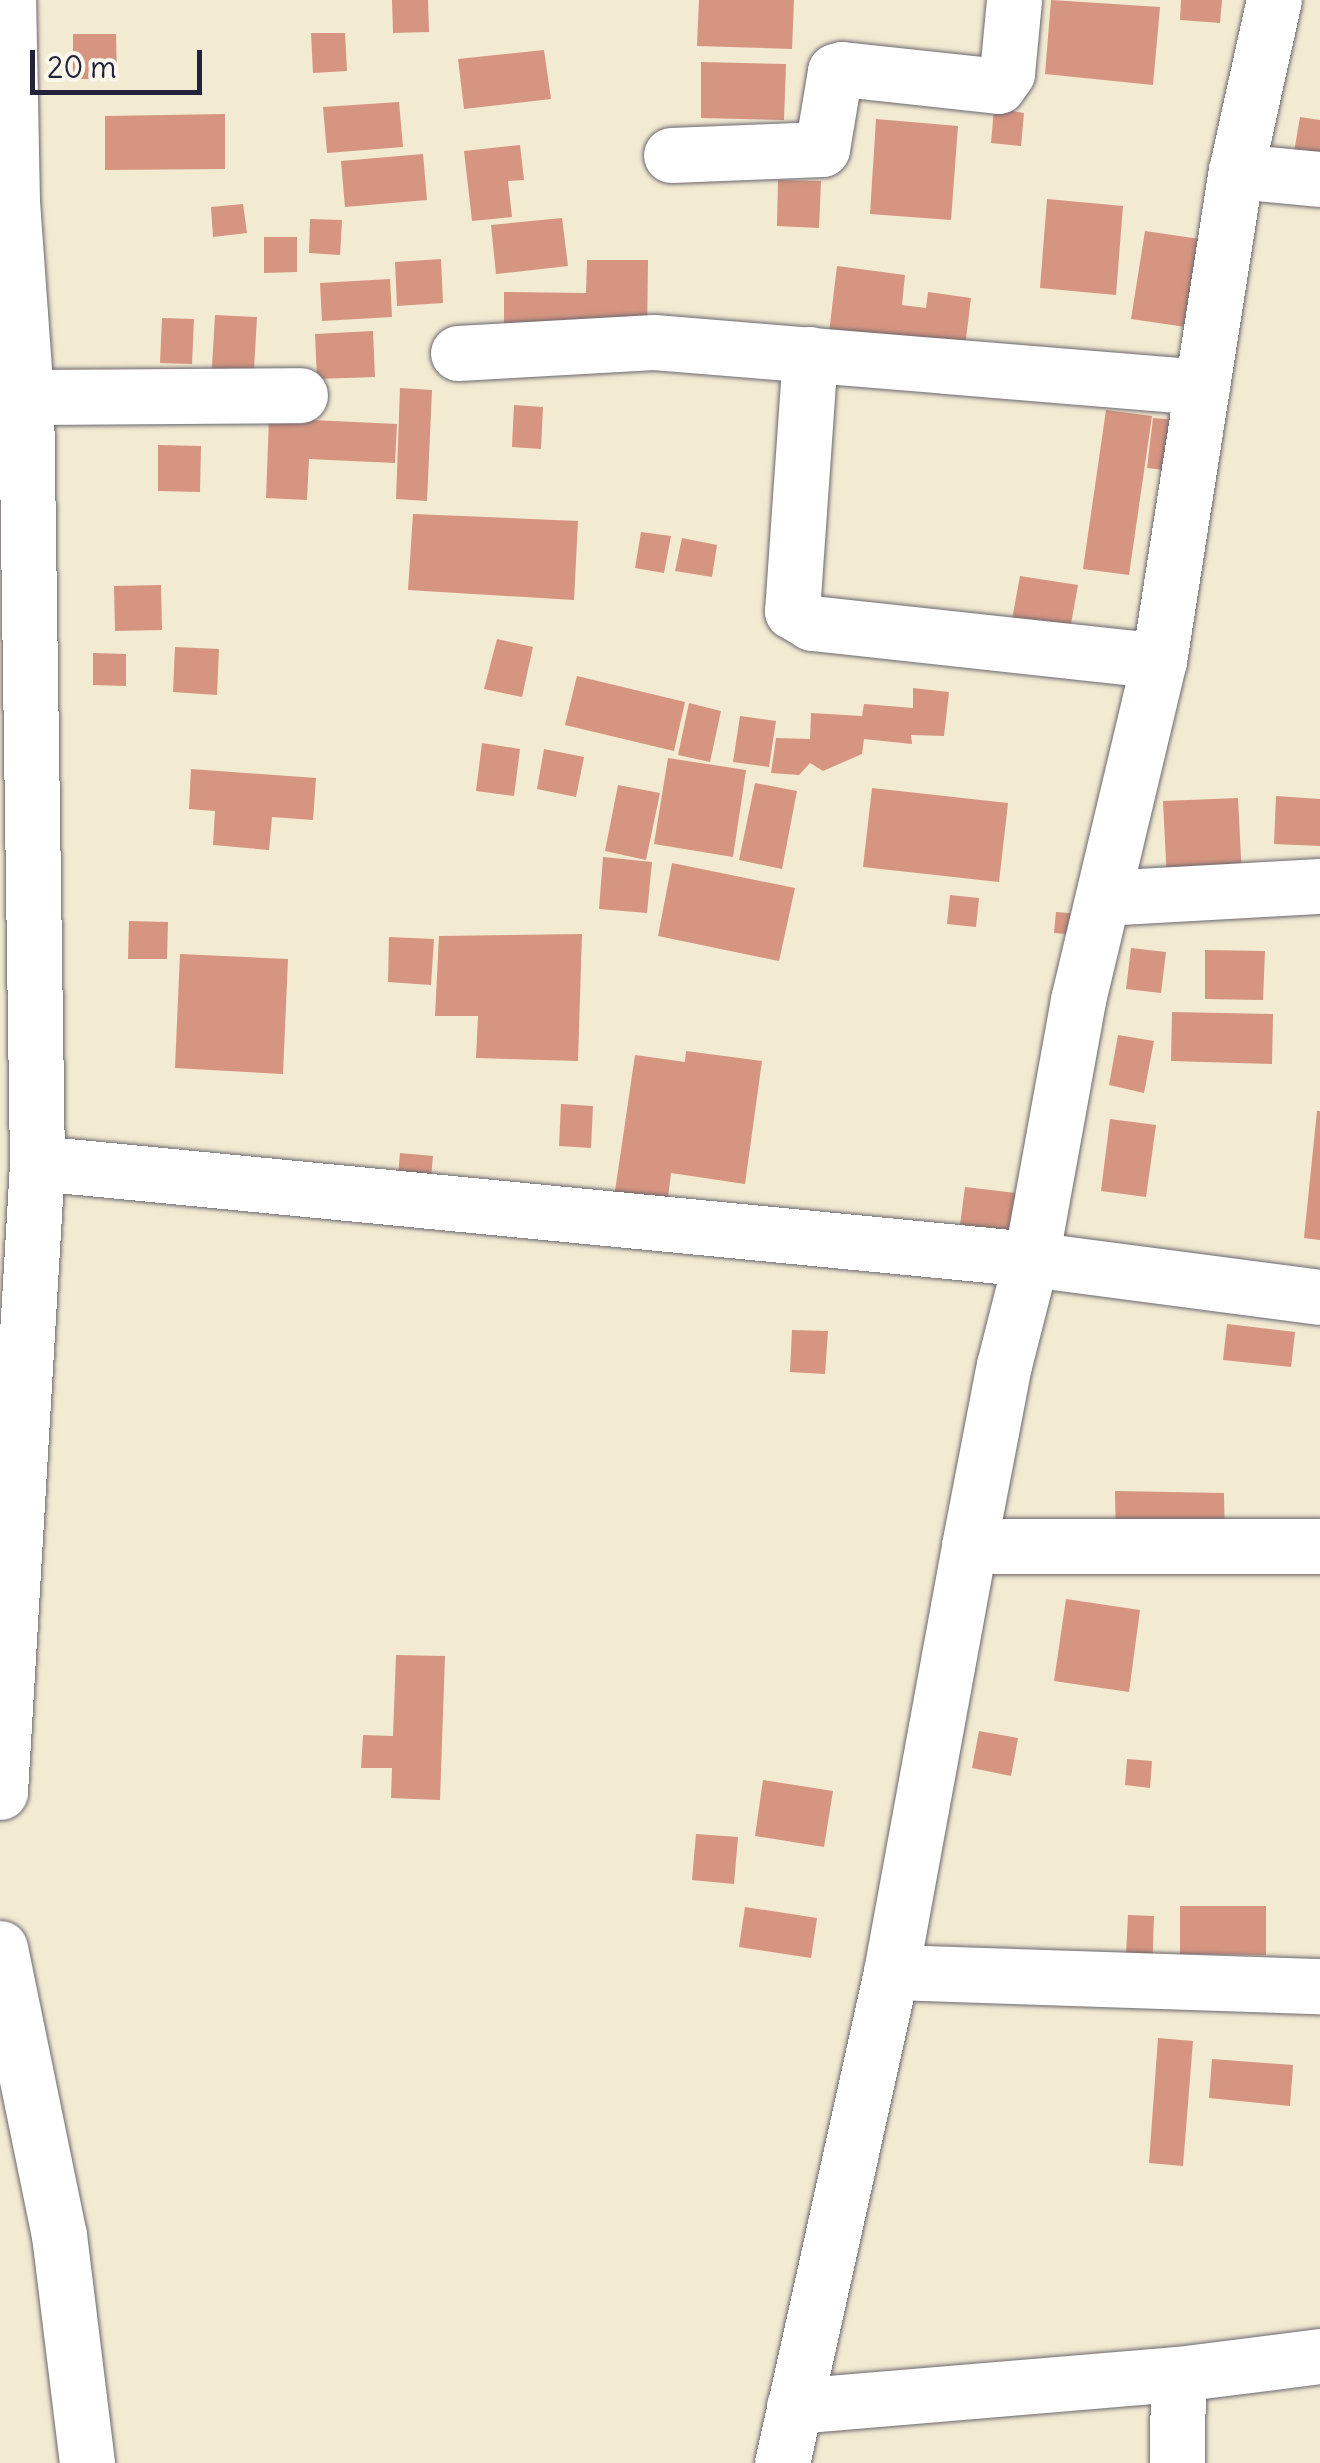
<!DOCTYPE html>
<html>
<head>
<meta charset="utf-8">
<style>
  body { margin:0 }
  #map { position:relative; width:1320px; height:2463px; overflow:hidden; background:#f3ead2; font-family:Delius,sans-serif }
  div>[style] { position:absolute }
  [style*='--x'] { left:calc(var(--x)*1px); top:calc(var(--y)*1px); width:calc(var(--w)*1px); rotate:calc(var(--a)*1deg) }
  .building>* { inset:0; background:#d69580 }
  .roads { filter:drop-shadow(0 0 2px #6b6870) drop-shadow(0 0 2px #6b6870) }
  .minor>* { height:55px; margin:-27.5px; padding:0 27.5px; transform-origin:27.5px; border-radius:27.5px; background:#fff }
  span { translate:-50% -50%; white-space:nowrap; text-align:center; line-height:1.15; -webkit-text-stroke:8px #fbf7ec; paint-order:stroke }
  .scale { position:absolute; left:30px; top:50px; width:172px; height:45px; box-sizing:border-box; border:5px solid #22223b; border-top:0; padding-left:12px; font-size:30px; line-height:35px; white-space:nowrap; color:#22223b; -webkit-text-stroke:8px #fbf7ec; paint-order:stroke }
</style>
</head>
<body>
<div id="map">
  <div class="building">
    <i style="clip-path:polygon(392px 0,428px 0,429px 32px,393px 33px)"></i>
    <i style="clip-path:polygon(699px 0,794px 0,792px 49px,697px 46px)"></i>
    <i style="clip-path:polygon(1051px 0,1160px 7px,1153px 85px,1045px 74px)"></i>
    <i style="clip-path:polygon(1181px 0,1222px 0,1220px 23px,1180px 20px)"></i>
    <i style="clip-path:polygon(311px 33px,345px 33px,347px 71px,313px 73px)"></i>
    <i style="clip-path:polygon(73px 34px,116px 34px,117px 79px,73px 79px)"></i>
    <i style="clip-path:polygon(544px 50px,551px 99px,464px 109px,458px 59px)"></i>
    <i style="clip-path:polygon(701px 62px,786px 64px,784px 120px,701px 118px)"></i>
    <i style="clip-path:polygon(399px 102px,403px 147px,327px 153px,323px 107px)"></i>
    <i style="clip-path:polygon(994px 108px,1024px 113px,1021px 146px,991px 143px)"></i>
    <i style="clip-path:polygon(225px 114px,225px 169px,105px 170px,105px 116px)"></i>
    <i style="clip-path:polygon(1300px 117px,1320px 120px,1320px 163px,1293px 158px)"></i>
    <i style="clip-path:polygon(876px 119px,958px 126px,951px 220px,870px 214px)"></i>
    <i style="clip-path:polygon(520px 145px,524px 180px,508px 181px,512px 217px,472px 221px,464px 151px)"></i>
    <i style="clip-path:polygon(423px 154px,427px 200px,345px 207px,341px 161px)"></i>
    <i style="clip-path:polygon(778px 180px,821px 181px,819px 228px,777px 226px)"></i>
    <i style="clip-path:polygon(1047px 199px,1123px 206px,1116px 295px,1040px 288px)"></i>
    <i style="clip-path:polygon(243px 204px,247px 233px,213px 237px,211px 207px)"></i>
    <i style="clip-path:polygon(562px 218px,568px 266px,496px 274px,491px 225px)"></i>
    <i style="clip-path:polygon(310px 219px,342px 220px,340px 255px,309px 253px)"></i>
    <i style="clip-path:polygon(1145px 231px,1200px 239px,1186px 327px,1131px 319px)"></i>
    <i style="clip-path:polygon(264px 237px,297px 237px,297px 272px,264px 273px)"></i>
    <i style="clip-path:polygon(441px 259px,443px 303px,397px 306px,395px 262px)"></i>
    <i style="clip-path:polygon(587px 260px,648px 260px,647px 338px,504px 337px,504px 292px,586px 293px)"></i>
    <i style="clip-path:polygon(837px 266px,905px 275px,902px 305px,926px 308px,928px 292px,971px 298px,965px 347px,828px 341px)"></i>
    <i style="clip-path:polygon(390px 279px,392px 317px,322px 321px,320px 283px)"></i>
    <i style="clip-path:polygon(215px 315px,257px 317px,253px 387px,211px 384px)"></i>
    <i style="clip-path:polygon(162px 318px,194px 319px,192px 364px,160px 363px)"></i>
    <i style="clip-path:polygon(373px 331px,375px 377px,317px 379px,315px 334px)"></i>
    <i style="clip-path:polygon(400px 388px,432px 390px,427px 501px,396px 499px)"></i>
    <i style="clip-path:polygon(514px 405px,543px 407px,541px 449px,512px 447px)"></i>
    <i style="clip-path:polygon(1106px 410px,1152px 416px,1129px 575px,1083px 569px)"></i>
    <i style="clip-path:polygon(269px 418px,397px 424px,395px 463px,309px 459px,307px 500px,266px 498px)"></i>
    <i style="clip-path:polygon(1153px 418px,1178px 420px,1172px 471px,1147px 468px)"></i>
    <i style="clip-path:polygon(158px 445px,201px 446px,200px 492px,158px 491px)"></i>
    <i style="clip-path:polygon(413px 514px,578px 521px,574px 600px,408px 590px)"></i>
    <i style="clip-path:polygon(641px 532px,671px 536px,664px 573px,635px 568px)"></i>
    <i style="clip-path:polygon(682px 538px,717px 545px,712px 577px,675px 571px)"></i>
    <i style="clip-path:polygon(1020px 576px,1078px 585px,1069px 635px,1011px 625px)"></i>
    <i style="clip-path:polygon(161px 585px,162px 630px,115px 631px,114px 586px)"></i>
    <i style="clip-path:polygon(497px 639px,533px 647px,522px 697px,484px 689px)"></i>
    <i style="clip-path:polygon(175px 647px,219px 649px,217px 695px,173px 692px)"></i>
    <i style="clip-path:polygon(93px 653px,126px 654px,126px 686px,93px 685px)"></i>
    <i style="clip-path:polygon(577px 676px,685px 702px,674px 751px,565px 725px)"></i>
    <i style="clip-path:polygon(913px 688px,949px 692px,944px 736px,911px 735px,912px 744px,864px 739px,862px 754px,823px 771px,810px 763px,799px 775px,771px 773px,776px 738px,810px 739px,811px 713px,862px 716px,864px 704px,913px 708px)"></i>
    <i style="clip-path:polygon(689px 703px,721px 711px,710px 762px,678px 755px)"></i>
    <i style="clip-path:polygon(740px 716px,776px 721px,769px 767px,733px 762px)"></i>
    <i style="clip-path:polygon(482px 743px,520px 749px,514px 796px,476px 791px)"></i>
    <i style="clip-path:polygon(544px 749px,584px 757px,576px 797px,537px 789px)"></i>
    <i style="clip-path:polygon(668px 758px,746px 770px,733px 857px,654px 844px)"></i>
    <i style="clip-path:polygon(191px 769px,316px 778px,313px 820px,272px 817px,269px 850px,213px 845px,215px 811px,189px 809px)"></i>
    <i style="clip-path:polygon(755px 783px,797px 791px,782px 869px,739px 860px)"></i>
    <i style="clip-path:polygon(618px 785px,660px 793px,646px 860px,605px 851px)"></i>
    <i style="clip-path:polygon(872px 788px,1008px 803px,999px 882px,863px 867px)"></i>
    <i style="clip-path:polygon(1276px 796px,1320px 799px,1320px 846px,1274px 844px)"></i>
    <i style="clip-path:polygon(1238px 798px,1242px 879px,1167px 882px,1163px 801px)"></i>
    <i style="clip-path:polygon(603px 857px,652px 862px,647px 913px,599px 909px)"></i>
    <i style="clip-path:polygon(672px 863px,795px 888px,779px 961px,658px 936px)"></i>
    <i style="clip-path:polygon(950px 895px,979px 898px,976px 927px,947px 924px)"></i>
    <i style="clip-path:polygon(1056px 912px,1081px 914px,1079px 935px,1054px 933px)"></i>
    <i style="clip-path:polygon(129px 921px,168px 922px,167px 959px,128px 959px)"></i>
    <i style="clip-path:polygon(582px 934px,578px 1061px,476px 1058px,478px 1016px,435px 1016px,439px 936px)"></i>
    <i style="clip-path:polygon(389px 937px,434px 939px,431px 985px,388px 982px)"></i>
    <i style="clip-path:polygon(1131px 948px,1166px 952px,1161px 993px,1126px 989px)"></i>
    <i style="clip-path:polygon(1205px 950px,1265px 951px,1263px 1000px,1205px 999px)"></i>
    <i style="clip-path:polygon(180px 954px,288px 959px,283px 1074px,175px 1068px)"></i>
    <i style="clip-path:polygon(1172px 1012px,1273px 1014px,1272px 1064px,1171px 1061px)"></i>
    <i style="clip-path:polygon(1118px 1035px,1154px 1041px,1144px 1093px,1109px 1085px)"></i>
    <i style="clip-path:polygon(686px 1051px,762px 1061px,745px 1184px,671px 1173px,667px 1206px,614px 1198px,635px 1055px,685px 1062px)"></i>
    <i style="clip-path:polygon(561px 1104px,593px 1106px,591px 1148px,559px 1146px)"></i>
    <i style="clip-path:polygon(1317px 1111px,1320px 1111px,1320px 1240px,1304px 1238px)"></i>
    <i style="clip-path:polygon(1110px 1119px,1156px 1125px,1146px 1197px,1101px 1191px)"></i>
    <i style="clip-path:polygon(400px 1153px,433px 1156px,431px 1178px,398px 1175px)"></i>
    <i style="clip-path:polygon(965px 1187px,1016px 1193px,1012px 1230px,960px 1225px)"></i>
    <i style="clip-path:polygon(1227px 1324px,1295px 1332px,1291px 1367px,1223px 1360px)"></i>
    <i style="clip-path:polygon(792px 1330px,828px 1331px,825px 1374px,790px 1372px)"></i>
    <i style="clip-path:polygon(1115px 1491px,1224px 1493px,1225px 1543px,1116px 1542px)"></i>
    <i style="clip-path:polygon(1066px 1599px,1140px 1610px,1129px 1692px,1054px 1681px)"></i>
    <i style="clip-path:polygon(396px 1655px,445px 1656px,440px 1800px,391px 1798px,392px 1768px,361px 1768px,363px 1735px,393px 1736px)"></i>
    <i style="clip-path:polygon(979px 1731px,1018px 1738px,1011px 1776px,972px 1768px)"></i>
    <i style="clip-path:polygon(1127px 1759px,1152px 1761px,1150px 1788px,1125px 1785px)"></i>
    <i style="clip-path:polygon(763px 1780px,833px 1791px,824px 1847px,755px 1836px)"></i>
    <i style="clip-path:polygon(696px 1834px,738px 1837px,734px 1884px,692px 1880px)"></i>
    <i style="clip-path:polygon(1180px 1906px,1266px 1906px,1266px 1955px,1180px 1954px)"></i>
    <i style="clip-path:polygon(745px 1907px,817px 1918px,811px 1958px,739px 1947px)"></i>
    <i style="clip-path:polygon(1128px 1915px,1154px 1916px,1152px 1976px,1125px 1975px)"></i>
    <i style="clip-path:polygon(1158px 2038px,1193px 2041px,1183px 2166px,1149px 2163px)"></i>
    <i style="clip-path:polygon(1212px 2059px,1293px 2065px,1290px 2106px,1209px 2098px)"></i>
  </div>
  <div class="roads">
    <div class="minor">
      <i style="--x:671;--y:155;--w:151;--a:-2.3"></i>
      <i style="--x:822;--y:149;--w:79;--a:-80.5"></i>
      <i style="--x:835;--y:71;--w:7;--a:-16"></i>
      <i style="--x:842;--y:69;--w:157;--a:6.2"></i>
      <i style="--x:998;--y:86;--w:16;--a:-55"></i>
      <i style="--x:1007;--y:73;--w:73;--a:-84.5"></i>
      <i style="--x:1236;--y:171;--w:84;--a:5.4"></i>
      <i style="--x:458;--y:353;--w:196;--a:-3.2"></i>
      <i style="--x:654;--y:342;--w:550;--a:4.69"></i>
      <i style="--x:810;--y:354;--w:258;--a:94"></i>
      <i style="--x:792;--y:611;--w:23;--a:31"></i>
      <i style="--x:812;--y:623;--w:349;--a:6.2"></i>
      <i style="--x:26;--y:397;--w:274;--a:-0.4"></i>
      <i style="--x:1103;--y:898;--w:217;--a:-3.2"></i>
      <i style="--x:37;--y:1163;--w:999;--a:5.52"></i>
      <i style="--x:1031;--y:1259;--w:291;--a:7.5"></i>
      <i style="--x:969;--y:1546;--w:351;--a:0"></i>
      <i style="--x:0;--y:1792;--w:630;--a:-86.63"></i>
      <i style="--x:37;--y:1163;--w:766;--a:-90.82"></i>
      <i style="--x:26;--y:397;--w:196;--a:-94.1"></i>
      <i style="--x:12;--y:202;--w:202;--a:-91.1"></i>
      <i style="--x:0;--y:1948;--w:293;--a:78.4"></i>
      <i style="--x:59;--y:2235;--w:230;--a:83"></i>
      <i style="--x:891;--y:1972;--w:429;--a:1.9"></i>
      <i style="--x:794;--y:2406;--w:385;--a:-4.8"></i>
      <i style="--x:1178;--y:2374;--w:143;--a:-7.2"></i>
      <i style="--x:782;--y:2463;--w:503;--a:-77.48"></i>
      <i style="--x:891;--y:1972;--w:433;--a:-79.6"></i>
      <i style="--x:969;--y:1546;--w:184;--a:-79.1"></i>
      <i style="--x:1004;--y:1365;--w:109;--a:-75.7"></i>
      <i style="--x:1031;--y:1259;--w:263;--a:-79.7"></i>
      <i style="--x:1078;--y:1000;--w:349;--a:-76.6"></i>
      <i style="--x:1159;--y:661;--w:496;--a:-81.1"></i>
      <i style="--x:1236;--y:171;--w:175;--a:-77.5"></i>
      <i style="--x:1177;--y:2463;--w:89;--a:-89.4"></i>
    </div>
  </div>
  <div class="scale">20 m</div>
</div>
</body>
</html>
